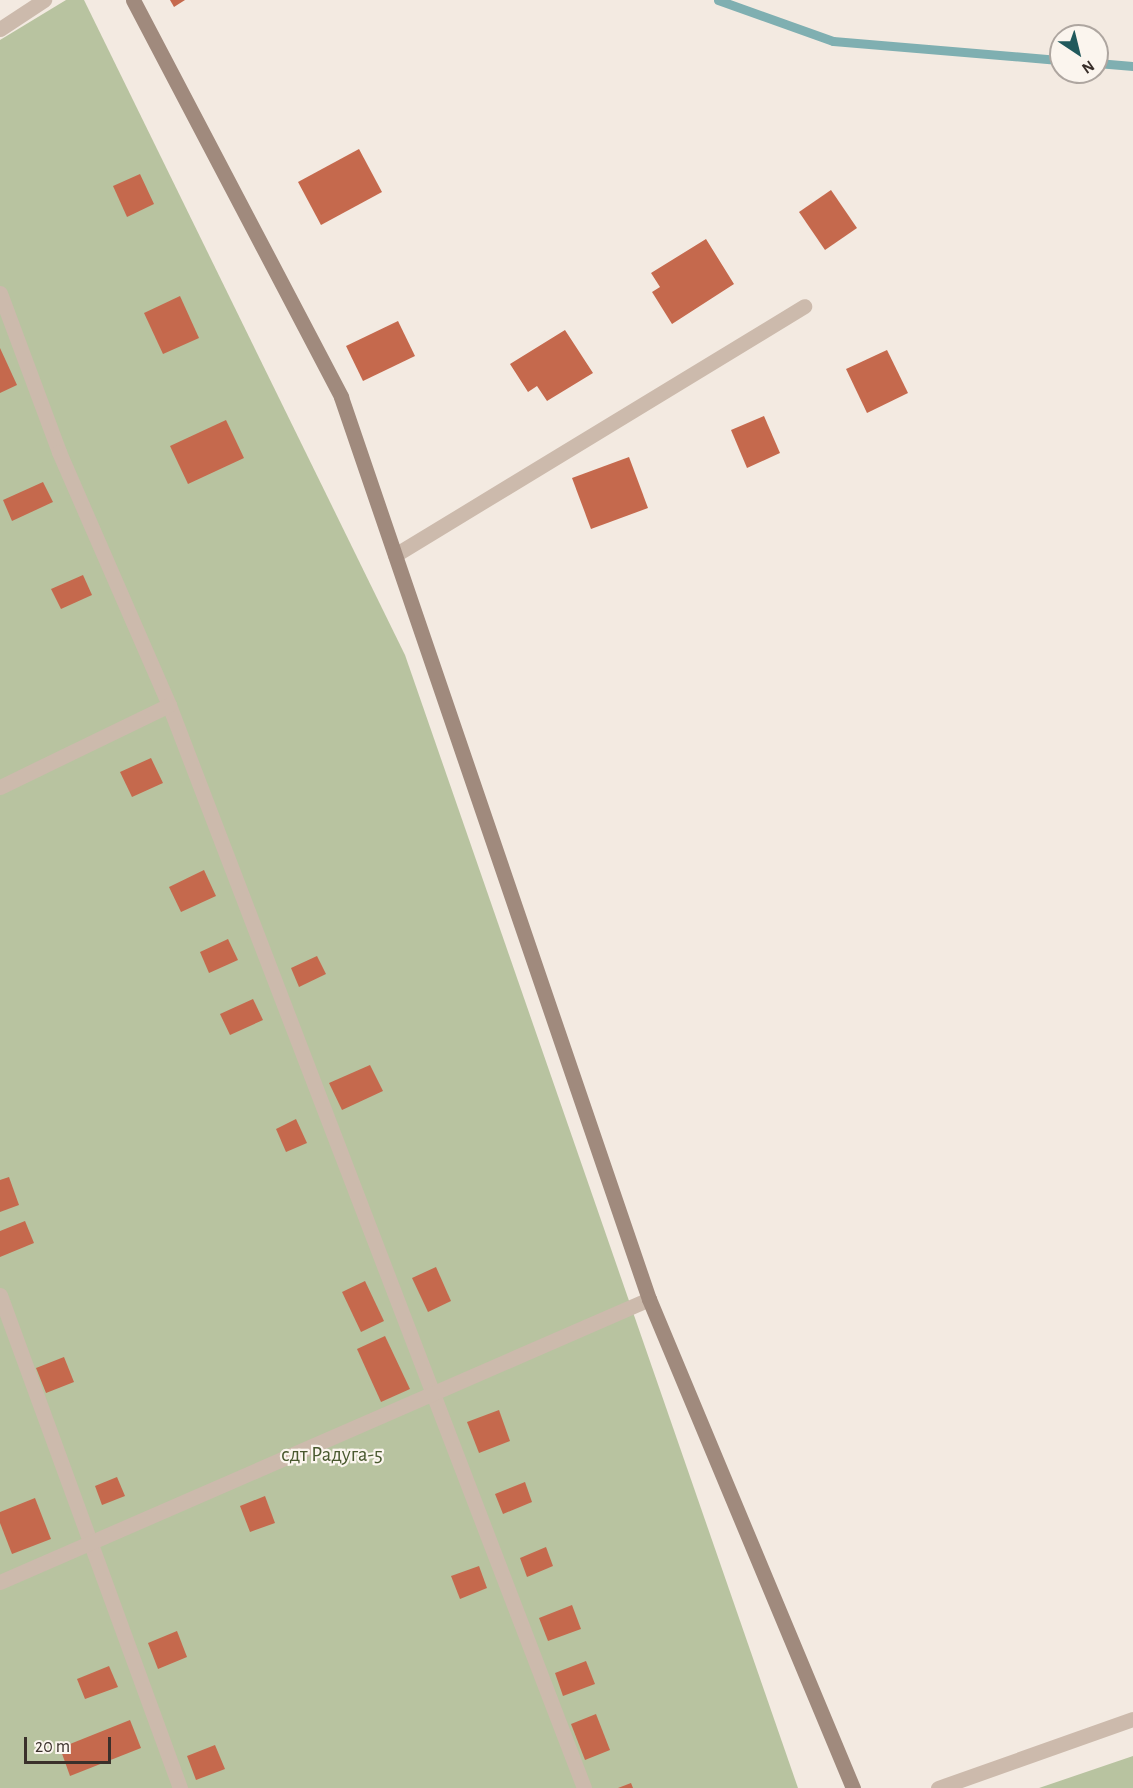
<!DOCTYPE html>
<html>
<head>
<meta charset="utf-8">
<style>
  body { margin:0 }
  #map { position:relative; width:1133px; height:1788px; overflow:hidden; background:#f3eae1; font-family:"Alegreya Sans",sans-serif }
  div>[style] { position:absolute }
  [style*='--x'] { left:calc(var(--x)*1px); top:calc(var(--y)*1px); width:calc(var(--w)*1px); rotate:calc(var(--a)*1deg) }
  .green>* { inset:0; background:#b8c3a0 }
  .stream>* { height:9px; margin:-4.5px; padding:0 4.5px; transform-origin:4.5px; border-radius:4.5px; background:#7fafb1 }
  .building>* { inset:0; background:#c5694d }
  .lane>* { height:15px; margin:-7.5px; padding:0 7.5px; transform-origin:7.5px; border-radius:7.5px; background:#ccbaac }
  .street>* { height:15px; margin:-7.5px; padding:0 7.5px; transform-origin:7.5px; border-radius:7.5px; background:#ccbaac }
  .secondary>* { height:15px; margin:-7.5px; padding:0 7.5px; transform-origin:7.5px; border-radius:7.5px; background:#a08a7d }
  span { translate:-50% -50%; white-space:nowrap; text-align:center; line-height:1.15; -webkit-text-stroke:4.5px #fbf5ee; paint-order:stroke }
  .park-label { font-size:21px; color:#49592f }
  .north { position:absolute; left:1049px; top:24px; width:60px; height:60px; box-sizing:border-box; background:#fbf5ee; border:2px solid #aea6a0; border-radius:50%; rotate:145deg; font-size:16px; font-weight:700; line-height:24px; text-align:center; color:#3a302b }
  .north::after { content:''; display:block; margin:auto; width:21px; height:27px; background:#20595c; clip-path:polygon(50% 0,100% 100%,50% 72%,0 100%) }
  .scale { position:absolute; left:24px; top:1737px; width:87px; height:27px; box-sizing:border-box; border:3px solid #3a302b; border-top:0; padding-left:8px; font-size:18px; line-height:21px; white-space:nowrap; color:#3a302b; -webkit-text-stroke:4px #fbf5ee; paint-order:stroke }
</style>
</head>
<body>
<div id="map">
  <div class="green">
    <i style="clip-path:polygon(66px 0,84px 0,405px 655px,798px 1788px,0 1788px,0 40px)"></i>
    <i style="clip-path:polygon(1133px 1756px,1133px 1788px,1039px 1788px)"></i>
  </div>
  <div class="stream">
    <i style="--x:718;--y:0;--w:122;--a:19.6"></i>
    <i style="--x:833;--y:41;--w:229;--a:4.8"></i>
    <i style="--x:1097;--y:63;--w:36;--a:5"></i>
  </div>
  <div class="building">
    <i style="clip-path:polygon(170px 0,185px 0,174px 7px)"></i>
    <i style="clip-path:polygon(359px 149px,382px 192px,321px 225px,298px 182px)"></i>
    <i style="clip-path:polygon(140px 174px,154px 204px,127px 217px,113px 186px)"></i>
    <i style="clip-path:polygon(831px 190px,857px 228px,825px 250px,799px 212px)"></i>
    <i style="clip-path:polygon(706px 239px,734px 284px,672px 324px,652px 292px,660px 287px,651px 273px)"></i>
    <i style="clip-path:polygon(180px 296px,199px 338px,163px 354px,144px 313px)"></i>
    <i style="clip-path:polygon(398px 321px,415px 356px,363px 381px,346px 346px)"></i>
    <i style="clip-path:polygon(565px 330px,593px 373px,547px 401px,537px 386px,528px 392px,510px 364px)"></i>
    <i style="clip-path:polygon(0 348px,17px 385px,0 393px)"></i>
    <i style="clip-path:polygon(887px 350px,908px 393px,867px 413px,846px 369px)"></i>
    <i style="clip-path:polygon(764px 416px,780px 453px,747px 468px,731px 430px)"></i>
    <i style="clip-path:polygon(226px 420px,244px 458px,188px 484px,170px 446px)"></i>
    <i style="clip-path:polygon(629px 457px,648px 508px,591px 529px,572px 478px)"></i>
    <i style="clip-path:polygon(43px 482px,53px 502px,12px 521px,3px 500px)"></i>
    <i style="clip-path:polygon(83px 575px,92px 595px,61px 609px,51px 589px)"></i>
    <i style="clip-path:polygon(151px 758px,163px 783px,132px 797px,120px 772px)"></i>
    <i style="clip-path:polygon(204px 870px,216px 896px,181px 912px,169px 887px)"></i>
    <i style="clip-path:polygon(228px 939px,238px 960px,209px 973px,200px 952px)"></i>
    <i style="clip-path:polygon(317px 956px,326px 974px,299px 987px,291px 968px)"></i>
    <i style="clip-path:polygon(253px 999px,263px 1020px,230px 1035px,220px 1014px)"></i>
    <i style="clip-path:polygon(370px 1065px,383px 1091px,342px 1110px,329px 1083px)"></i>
    <i style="clip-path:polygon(296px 1119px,307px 1143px,286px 1152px,276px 1129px)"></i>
    <i style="clip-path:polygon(9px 1177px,19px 1205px,0 1212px,0 1180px)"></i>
    <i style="clip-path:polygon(25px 1221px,34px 1243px,0 1257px,0 1231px)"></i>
    <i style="clip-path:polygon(436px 1267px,451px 1301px,428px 1312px,412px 1278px)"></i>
    <i style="clip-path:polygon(365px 1281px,384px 1321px,361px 1332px,342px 1292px)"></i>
    <i style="clip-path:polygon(385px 1336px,410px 1389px,381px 1402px,357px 1349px)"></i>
    <i style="clip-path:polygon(64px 1357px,74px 1382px,46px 1393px,36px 1368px)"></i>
    <i style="clip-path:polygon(499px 1410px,510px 1441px,479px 1453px,467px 1422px)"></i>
    <i style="clip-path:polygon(117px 1477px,125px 1496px,102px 1505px,95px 1486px)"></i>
    <i style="clip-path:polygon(525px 1482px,532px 1502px,503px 1514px,495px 1494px)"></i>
    <i style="clip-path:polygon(265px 1496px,275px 1523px,250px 1532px,240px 1506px)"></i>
    <i style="clip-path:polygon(35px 1498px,51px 1539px,12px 1554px,0 1523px,0 1512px)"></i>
    <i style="clip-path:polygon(546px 1547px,553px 1566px,527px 1577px,520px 1558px)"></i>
    <i style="clip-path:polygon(479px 1566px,487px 1588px,460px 1599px,451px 1576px)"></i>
    <i style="clip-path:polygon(572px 1605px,581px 1629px,548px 1641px,539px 1618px)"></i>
    <i style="clip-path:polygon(177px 1631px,187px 1657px,158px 1669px,148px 1643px)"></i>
    <i style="clip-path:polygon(586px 1661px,595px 1684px,563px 1696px,555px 1673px)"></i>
    <i style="clip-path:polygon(109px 1666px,118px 1687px,85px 1699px,77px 1679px)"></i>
    <i style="clip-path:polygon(596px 1714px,610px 1750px,585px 1760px,571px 1724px)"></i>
    <i style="clip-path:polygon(130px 1720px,141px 1748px,70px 1776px,60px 1748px)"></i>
    <i style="clip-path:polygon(215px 1745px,225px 1769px,196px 1780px,187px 1756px)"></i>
    <i style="clip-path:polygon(631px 1783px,633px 1788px,618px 1788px)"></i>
  </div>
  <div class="lane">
    <i style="--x:0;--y:29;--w:53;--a:-33.4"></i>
    <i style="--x:0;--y:293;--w:170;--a:69.6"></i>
    <i style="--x:59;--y:452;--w:276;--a:66.5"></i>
    <i style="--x:169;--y:705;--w:1160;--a:69.03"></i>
    <i style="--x:0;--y:787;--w:188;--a:-25.9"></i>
    <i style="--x:0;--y:1295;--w:525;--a:69.94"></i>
  </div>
  <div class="street">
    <i style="--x:395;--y:555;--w:479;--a:-31.3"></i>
    <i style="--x:0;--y:1582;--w:708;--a:-23.56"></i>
    <i style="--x:938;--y:1788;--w:207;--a:-19.5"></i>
  </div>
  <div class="secondary">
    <i style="--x:133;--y:0;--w:448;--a:62.3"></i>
    <i style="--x:341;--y:397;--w:953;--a:71.15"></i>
    <i style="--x:649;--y:1299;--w:530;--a:67.36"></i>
  </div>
  <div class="park-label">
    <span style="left:332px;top:1455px">сдт Радуга-5</span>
  </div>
  <div class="north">N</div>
  <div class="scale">20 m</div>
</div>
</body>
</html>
